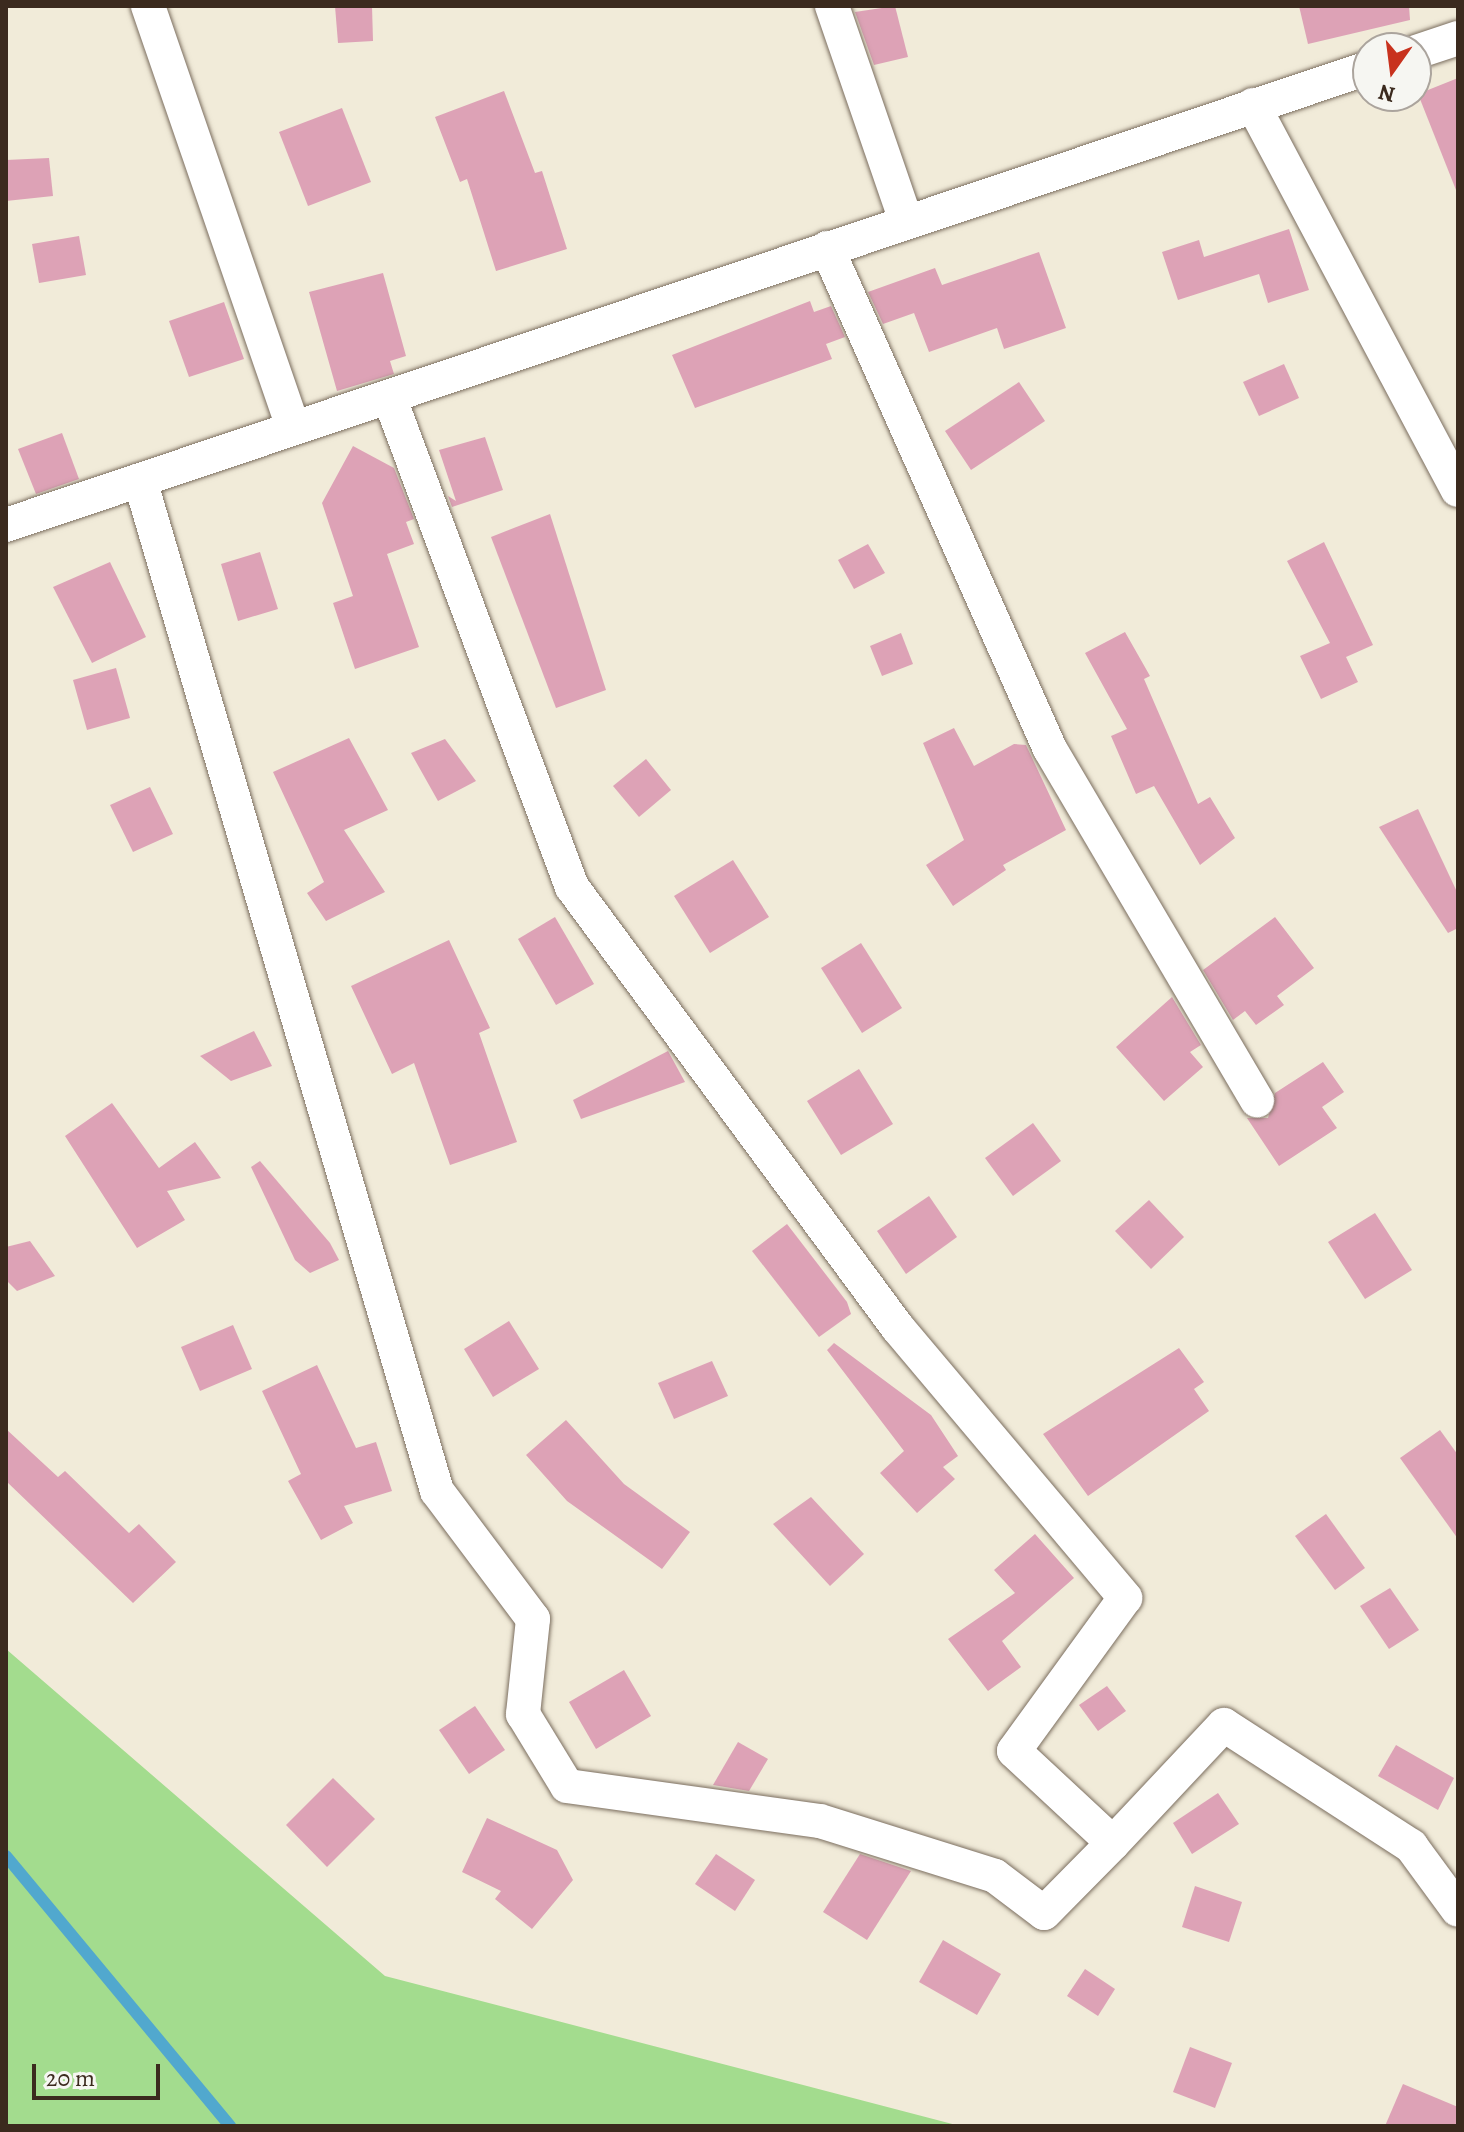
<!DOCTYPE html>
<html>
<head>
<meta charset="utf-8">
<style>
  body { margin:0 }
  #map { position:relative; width:1464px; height:2132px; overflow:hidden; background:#f1ebd9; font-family:Alegreya,serif }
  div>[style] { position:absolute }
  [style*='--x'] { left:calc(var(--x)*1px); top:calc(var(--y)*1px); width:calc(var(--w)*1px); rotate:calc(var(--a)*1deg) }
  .green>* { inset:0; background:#a3dc8e }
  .stream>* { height:12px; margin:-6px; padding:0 6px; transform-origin:6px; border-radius:6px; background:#51a8ce }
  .building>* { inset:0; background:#dda2b6 }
  .roads { filter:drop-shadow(0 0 2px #7b6e5f) drop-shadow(0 0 2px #7b6e5f) }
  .minor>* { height:34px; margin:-17px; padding:0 17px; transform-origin:17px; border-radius:17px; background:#fff }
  span { translate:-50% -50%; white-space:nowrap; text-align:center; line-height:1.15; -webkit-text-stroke:6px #f6f6f2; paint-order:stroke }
  .frame { position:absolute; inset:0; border:8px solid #3b2a1e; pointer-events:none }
  .north { position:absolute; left:1352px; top:32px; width:80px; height:80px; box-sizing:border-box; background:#f6f6f2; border:2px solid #aba49d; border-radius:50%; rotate:194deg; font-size:22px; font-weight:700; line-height:32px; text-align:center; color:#3b2a1e }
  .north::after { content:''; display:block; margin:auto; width:28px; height:36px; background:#c8321e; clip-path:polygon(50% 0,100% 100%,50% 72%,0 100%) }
  .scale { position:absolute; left:32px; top:2064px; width:128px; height:36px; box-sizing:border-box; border:4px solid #3b2a1e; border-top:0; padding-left:10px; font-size:24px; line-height:28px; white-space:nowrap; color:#3b2a1e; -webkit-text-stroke:6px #f6f6f2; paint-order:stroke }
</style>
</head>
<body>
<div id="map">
  <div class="green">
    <i style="clip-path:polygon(6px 1649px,385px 1976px,960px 2126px,6px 2126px)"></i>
  </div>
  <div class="stream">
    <i style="--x:6;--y:1856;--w:351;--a:50.3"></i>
  </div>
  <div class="building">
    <i style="clip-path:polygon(335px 6px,372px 6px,373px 41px,338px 43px)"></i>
    <i style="clip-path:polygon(895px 6px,908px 57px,874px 65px,855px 12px)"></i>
    <i style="clip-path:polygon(1299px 6px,1409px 6px,1410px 20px,1308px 44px)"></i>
    <i style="clip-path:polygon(1458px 78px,1458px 189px,1456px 190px,1418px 94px)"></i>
    <i style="clip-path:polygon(504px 91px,535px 173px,542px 171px,567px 249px,496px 271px,467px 179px,460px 182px,435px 117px)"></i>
    <i style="clip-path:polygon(342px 108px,371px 182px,308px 206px,279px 132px)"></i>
    <i style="clip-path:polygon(49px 158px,53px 196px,6px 201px,6px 160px)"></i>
    <i style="clip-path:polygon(1289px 229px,1309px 290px,1268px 303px,1259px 274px,1178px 300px,1162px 252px,1199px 240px,1204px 257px)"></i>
    <i style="clip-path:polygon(79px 236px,86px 275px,39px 283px,32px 244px)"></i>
    <i style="clip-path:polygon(1039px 252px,1066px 328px,1004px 349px,997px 328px,929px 352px,914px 313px,883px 324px,868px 292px,935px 268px,942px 285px)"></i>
    <i style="clip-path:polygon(383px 273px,406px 356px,390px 361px,394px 374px,337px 391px,309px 292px)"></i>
    <i style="clip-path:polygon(810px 301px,814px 312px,831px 306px,845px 337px,826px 344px,832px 359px,695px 408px,672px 355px)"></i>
    <i style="clip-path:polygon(224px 302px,244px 359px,189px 377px,169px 321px)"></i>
    <i style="clip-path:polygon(1284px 364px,1299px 398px,1259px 416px,1243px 382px)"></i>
    <i style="clip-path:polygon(1019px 382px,1045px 421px,971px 470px,945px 431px)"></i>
    <i style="clip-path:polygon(62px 433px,79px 479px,36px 494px,18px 449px)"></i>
    <i style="clip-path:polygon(485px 437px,503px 490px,452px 507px,448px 496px,456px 501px,439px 450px)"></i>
    <i style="clip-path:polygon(353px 446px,394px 468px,414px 519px,406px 522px,414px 544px,387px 554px,419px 647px,355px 669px,333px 603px,353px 596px,322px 503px)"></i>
    <i style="clip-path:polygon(550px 514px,606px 690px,556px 708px,491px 537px)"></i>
    <i style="clip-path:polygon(1324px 542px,1373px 645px,1346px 657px,1358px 682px,1321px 699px,1300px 656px,1330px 643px,1287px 561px)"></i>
    <i style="clip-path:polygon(868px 544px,885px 573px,854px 589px,838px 560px)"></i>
    <i style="clip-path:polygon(260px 552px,278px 609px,238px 621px,221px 564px)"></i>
    <i style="clip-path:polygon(110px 562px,146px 637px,92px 663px,53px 587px)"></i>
    <i style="clip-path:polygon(1125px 632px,1150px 676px,1144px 679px,1198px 804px,1210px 797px,1235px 838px,1200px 865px,1154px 786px,1136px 794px,1111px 736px,1127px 729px,1085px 653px)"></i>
    <i style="clip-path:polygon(901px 633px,913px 664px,882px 676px,870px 646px)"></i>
    <i style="clip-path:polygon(116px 668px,130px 718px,87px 730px,73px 680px)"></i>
    <i style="clip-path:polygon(954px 728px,974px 766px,1014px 744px,1026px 745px,1066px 830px,1003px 865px,1006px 870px,953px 906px,926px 865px,964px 840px,923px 743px)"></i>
    <i style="clip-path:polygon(349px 738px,388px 810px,344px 830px,385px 892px,326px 921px,307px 893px,324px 882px,273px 772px)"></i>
    <i style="clip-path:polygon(445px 739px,476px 781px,438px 801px,411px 753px)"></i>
    <i style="clip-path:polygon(646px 759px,671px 790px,639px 817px,613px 786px)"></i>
    <i style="clip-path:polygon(150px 787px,173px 834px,133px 852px,110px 805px)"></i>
    <i style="clip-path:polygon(1418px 809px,1458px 894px,1458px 928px,1448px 933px,1379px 827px)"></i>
    <i style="clip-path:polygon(733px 860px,769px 917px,710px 953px,674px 896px)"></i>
    <i style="clip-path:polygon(555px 917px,594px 984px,556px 1005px,518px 939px)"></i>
    <i style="clip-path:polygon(1275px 917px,1314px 968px,1277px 996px,1284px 1005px,1256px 1025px,1245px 1011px,1233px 1020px,1203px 970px)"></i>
    <i style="clip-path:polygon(449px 940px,490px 1028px,479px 1033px,517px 1142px,450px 1165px,414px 1063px,392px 1074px,351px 986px)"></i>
    <i style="clip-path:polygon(861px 943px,902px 1008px,862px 1033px,821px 968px)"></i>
    <i style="clip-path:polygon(1172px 997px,1201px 1045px,1190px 1052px,1203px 1067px,1164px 1101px,1116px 1047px)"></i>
    <i style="clip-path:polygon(254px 1031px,272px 1066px,231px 1081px,200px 1056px)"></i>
    <i style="clip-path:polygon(668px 1051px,685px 1082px,581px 1119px,573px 1100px)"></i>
    <i style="clip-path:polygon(1323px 1062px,1344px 1092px,1322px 1107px,1337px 1128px,1279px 1166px,1247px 1118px,1268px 1118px,1275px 1093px)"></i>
    <i style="clip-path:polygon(859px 1069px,893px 1124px,841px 1155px,807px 1101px)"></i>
    <i style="clip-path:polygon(112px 1103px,159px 1168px,195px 1142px,221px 1178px,167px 1191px,185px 1220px,137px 1248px,65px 1136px)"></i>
    <i style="clip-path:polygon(1033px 1123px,1061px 1161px,1013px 1196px,985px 1158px)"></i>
    <i style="clip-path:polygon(260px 1161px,330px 1243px,339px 1260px,310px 1273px,295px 1260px,251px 1167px)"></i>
    <i style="clip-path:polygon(929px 1196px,957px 1237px,906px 1274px,877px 1231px)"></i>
    <i style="clip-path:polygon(1149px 1200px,1184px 1237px,1151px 1269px,1115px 1231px)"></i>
    <i style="clip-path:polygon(1375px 1213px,1412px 1270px,1365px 1299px,1328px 1242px)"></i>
    <i style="clip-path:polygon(787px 1224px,847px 1302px,851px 1314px,819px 1337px,752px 1251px)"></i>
    <i style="clip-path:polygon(30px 1241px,55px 1276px,17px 1291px,6px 1280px,6px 1247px)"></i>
    <i style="clip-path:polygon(509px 1321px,539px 1369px,493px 1397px,464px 1349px)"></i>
    <i style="clip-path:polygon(233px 1325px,252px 1369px,200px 1391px,181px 1347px)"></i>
    <i style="clip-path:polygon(834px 1343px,931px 1415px,958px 1456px,943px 1467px,955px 1479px,917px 1513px,880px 1473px,904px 1451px,827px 1350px)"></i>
    <i style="clip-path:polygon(1179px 1348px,1204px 1382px,1194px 1389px,1209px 1411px,1088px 1496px,1043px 1434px)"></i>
    <i style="clip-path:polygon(712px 1361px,728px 1396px,674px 1419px,658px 1383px)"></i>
    <i style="clip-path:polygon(317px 1365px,356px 1448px,376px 1442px,392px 1491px,344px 1506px,353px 1523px,321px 1540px,288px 1481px,301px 1474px,262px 1391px)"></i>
    <i style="clip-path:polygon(566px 1420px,624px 1484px,690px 1532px,662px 1569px,567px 1501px,526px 1455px)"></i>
    <i style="clip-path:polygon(6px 1429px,58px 1477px,65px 1471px,129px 1533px,139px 1524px,176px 1562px,133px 1603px,6px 1481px)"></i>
    <i style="clip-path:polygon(1440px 1430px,1458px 1455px,1458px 1539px,1400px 1458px)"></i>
    <i style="clip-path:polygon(811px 1497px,864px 1554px,830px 1586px,773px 1524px)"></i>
    <i style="clip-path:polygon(1326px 1514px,1365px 1568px,1335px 1590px,1295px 1536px)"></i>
    <i style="clip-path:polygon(1035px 1534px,1074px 1578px,1002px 1641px,1021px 1667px,988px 1691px,948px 1639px,1015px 1593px,994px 1570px)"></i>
    <i style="clip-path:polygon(1390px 1588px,1419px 1630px,1389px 1649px,1360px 1606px)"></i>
    <i style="clip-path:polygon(624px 1670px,651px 1716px,596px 1749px,569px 1702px)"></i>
    <i style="clip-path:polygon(1107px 1686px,1126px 1711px,1098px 1731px,1079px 1705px)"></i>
    <i style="clip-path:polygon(475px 1706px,505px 1750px,469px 1774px,439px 1730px)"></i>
    <i style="clip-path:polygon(738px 1742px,768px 1759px,749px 1791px,713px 1785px)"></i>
    <i style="clip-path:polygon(1396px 1745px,1454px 1778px,1438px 1810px,1378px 1776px)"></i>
    <i style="clip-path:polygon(333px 1778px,375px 1819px,327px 1867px,286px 1825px)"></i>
    <i style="clip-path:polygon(1218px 1793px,1239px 1824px,1192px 1854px,1173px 1823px)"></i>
    <i style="clip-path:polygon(487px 1818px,557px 1850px,573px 1880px,532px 1929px,495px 1899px,501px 1891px,462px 1872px)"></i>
    <i style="clip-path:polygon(716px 1854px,755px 1880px,735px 1911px,695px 1884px)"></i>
    <i style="clip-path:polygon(860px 1854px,911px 1871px,867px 1940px,823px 1912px)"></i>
    <i style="clip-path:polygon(1195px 1886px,1242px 1902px,1229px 1942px,1182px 1927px)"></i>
    <i style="clip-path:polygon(943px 1940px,1001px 1974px,977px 2015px,919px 1982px)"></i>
    <i style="clip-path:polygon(1085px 1969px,1115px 1989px,1098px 2016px,1067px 1996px)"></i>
    <i style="clip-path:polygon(1190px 2047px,1232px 2063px,1215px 2108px,1173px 2092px)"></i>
    <i style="clip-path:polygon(1403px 2084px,1458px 2107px,1458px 2126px,1385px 2126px)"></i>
  </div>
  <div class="roads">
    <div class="minor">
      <i style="--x:148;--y:6;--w:443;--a:71"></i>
      <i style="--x:832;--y:6;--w:227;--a:71"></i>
      <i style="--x:1416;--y:52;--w:44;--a:-18.4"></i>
      <i style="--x:1253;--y:105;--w:436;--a:62"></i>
      <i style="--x:827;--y:248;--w:548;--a:66.01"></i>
      <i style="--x:1050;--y:749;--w:408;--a:59.5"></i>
      <i style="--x:390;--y:399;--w:521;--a:69.55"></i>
      <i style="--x:572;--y:887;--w:548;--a:53.53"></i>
      <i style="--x:898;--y:1328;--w:353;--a:49.9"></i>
      <i style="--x:1125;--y:1598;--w:189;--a:126"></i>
      <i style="--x:1014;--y:1751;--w:135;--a:42.9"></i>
      <i style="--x:1113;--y:1843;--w:162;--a:-46.8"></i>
      <i style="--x:1224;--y:1725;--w:223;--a:32.9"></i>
      <i style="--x:1411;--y:1846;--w:79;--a:53.7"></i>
      <i style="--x:140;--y:480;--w:1054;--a:73.63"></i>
      <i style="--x:437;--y:1491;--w:160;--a:53.1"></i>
      <i style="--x:533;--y:1619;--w:96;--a:96"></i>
      <i style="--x:523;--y:1714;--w:84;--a:58.6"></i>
      <i style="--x:567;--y:1786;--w:255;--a:7.9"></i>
      <i style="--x:820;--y:1821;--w:183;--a:17.4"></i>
      <i style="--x:995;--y:1876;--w:61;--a:37.1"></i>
      <i style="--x:1044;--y:1913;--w:98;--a:-45.4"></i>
      <i style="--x:6;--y:525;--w:1437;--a:-18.55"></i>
    </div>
  </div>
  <div class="frame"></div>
  <div class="north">N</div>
  <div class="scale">20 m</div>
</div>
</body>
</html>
